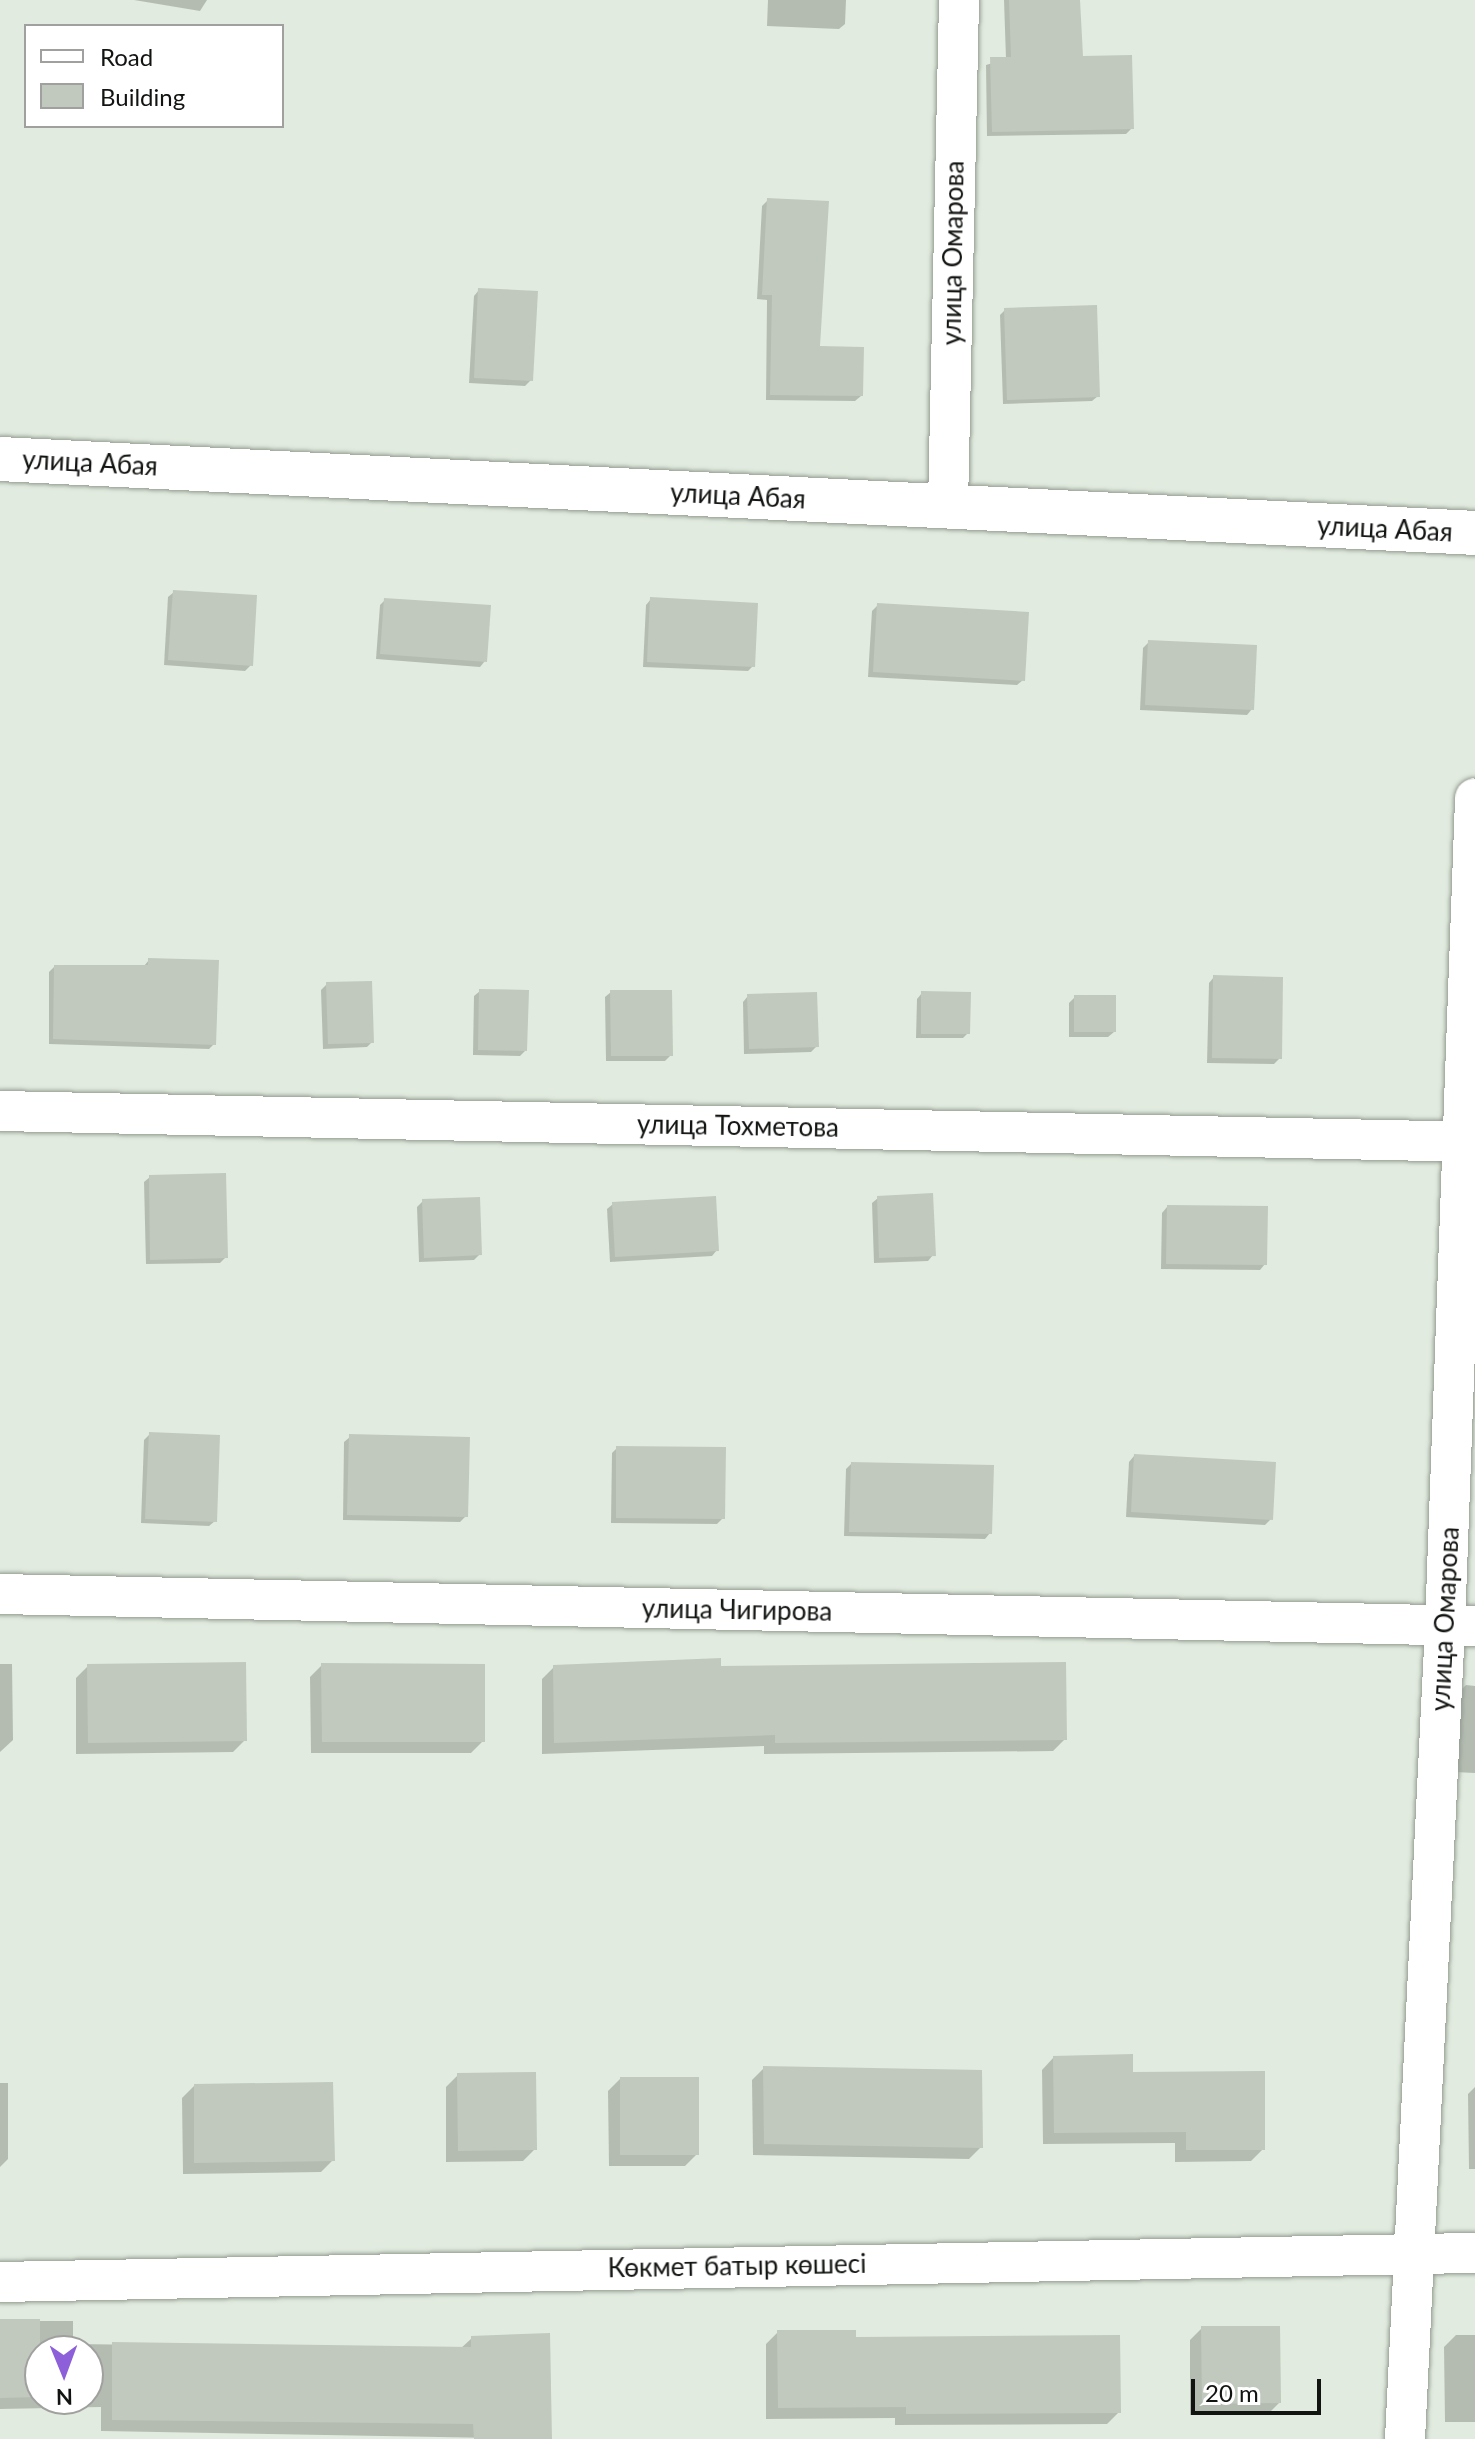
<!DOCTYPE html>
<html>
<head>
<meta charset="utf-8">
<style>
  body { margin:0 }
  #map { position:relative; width:1475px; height:2439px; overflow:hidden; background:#e2ebdf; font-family:Lato,sans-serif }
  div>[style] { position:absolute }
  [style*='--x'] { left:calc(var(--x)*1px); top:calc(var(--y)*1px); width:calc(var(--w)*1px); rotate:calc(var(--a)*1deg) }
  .shadow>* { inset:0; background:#0003 }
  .building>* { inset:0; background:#c1c9be }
  .roads { filter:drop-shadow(0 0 2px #939b90) drop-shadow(0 0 2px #939b90) }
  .minor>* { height:40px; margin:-20px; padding:0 20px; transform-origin:20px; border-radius:20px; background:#fff }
  .tertiary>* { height:44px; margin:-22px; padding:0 22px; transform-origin:22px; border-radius:22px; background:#fff }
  span { translate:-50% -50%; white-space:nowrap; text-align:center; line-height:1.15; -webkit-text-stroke:6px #fff; paint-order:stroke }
  .street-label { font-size:26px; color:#111410 }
  .legend { position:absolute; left:24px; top:24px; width:260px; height:104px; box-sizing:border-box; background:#fff; border:2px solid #a0a19f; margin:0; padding:10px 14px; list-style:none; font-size:24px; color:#111410 }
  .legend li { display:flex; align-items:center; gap:16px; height:40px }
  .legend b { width:40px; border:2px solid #a0a19f }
  .north { position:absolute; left:24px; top:2335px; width:80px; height:80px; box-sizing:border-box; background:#fff; border:2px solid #a0a19f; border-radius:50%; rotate:179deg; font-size:22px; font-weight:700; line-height:32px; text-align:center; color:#111410 }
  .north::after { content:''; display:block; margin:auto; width:28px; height:36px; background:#8d60d9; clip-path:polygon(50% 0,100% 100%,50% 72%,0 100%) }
  .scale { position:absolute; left:1191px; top:2379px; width:130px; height:36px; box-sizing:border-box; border:4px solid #111410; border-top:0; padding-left:10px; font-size:24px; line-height:28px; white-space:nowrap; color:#111410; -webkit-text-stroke:6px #fff; paint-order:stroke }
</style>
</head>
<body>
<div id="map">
  <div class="shadow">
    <i style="clip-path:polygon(134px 0,207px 0,200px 11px)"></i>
    <i style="clip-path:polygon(768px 0,846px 0,845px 24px,839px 29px,767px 26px)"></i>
    <i style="clip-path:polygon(1004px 0,1078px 0,1081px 58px,1132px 128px,1126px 134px,987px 136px,986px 65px,1006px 59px)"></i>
    <i style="clip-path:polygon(768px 200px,818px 348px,861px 396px,855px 401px,766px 400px,767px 300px,757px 299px,762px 206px)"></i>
    <i style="clip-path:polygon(479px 290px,531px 380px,525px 386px,469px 383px,474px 296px)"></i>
    <i style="clip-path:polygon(1005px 310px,1098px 396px,1092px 401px,1003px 404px,1000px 315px)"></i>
    <i style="clip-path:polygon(174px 592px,251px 665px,245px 671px,164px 665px,168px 597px)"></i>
    <i style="clip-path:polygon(651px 599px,753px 666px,748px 671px,643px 667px,646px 605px)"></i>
    <i style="clip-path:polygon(385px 600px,485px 661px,480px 667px,376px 659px,380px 605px)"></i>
    <i style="clip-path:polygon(878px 605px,1023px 680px,1017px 685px,868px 677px,872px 611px)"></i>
    <i style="clip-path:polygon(1149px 642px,1252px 709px,1247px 715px,1140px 710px,1143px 648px)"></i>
    <i style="clip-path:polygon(149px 960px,214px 1044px,209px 1049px,49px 1044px,49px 972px,54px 967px,144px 966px)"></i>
    <i style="clip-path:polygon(1214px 977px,1280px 1058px,1274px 1064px,1207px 1063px,1209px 983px)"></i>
    <i style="clip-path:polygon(327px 984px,372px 1042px,367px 1047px,323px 1049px,321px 990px)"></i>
    <i style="clip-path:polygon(480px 991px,525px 1051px,520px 1056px,473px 1055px,474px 996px)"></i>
    <i style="clip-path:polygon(611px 992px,671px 1055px,665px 1061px,606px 1061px,605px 997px)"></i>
    <i style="clip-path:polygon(922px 993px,968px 1033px,963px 1038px,916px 1038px,917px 999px)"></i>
    <i style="clip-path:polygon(748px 996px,817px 1046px,811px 1052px,744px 1054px,743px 1002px)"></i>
    <i style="clip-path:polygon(1075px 997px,1114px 1032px,1108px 1037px,1069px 1037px,1069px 1003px)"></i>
    <i style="clip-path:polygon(150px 1177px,226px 1257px,220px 1263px,146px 1264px,144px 1182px)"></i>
    <i style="clip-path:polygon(878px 1198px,933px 1255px,928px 1261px,874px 1263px,872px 1203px)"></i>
    <i style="clip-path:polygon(423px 1201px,480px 1254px,474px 1260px,419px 1262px,417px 1207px)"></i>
    <i style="clip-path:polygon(613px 1204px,717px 1250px,712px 1256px,610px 1262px,607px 1209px)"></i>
    <i style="clip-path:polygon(1167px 1207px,1265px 1264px,1260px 1270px,1161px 1269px,1162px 1213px)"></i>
    <i style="clip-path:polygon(150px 1434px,215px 1521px,209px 1526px,141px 1523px,144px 1440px)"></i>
    <i style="clip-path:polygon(350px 1437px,466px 1516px,460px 1522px,343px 1520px,344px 1442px)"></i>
    <i style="clip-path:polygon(617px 1448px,723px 1518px,717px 1524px,611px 1523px,612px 1453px)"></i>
    <i style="clip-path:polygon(1134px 1456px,1271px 1519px,1265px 1525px,1126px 1517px,1129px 1462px)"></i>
    <i style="clip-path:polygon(851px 1464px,990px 1533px,985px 1539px,844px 1536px,846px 1469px)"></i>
    <i style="clip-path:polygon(0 1664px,12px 1664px,13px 1740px,0 1752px)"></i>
    <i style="clip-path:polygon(322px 1665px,483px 1741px,471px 1753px,311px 1753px,310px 1677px)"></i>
    <i style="clip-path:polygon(88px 1666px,245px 1740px,233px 1752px,76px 1754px,76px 1678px)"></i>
    <i style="clip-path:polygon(554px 1667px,719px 1668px,1065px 1739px,1053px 1751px,764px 1754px,764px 1746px,542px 1754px,542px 1679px)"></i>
    <i style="clip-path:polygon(1466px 1685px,1475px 1686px,1475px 1773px,1454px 1772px,1454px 1697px)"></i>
    <i style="clip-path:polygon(1054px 2057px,1131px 2074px,1263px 2149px,1251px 2161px,1175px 2162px,1175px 2143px,1043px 2144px,1042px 2070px)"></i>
    <i style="clip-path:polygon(764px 2068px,981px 2147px,969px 2159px,753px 2155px,752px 2080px)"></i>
    <i style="clip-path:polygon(458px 2075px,535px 2149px,523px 2161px,446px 2162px,446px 2087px)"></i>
    <i style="clip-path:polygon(620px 2079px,697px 2154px,685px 2166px,609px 2166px,608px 2091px)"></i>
    <i style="clip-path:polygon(0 2083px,8px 2083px,8px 2159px,0 2167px)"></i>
    <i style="clip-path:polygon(194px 2086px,333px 2160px,321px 2172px,183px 2174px,182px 2098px)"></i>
    <i style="clip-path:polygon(1475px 2087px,1475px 2169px,1469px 2169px,1468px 2094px)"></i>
    <i style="clip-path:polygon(evenodd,0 2321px,73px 2321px,73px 2344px,460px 2349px,472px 2338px,550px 2439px,101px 2431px,101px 2407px,0 2409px,0 2321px,40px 2351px,88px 2351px,88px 2399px,40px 2399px,40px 2351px)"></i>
    <i style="clip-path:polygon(1202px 2328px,1279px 2403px,1267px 2415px,1190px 2415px,1190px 2340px)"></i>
    <i style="clip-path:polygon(778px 2332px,1119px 2412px,1107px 2424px,895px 2425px,895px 2418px,766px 2419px,766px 2344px)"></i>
    <i style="clip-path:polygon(1456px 2335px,1475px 2335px,1475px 2422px,1445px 2422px,1444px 2347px)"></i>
  </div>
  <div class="building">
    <i style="clip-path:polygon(1009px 0,1080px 0,1083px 56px,1132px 55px,1134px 129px,992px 132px,990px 57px,1011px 57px)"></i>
    <i style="clip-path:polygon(767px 198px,829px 201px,820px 346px,864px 347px,863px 396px,770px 395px,772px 295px,762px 295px)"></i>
    <i style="clip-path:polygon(478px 288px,538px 291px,533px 381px,474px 378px)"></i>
    <i style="clip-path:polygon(1097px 305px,1100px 397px,1007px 400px,1004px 308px)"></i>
    <i style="clip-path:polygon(173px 590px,257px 595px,253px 666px,168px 660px)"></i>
    <i style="clip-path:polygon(650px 597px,758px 603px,755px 667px,647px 662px)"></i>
    <i style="clip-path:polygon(384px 598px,491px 605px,487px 662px,380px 654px)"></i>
    <i style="clip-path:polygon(877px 603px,1029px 612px,1025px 681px,873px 672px)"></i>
    <i style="clip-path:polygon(1148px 640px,1257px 645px,1254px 710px,1145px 705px)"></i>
    <i style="clip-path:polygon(148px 958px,219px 960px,216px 1045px,53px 1039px,54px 965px,148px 965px)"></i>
    <i style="clip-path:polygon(1213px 975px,1283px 977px,1282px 1059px,1212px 1058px)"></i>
    <i style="clip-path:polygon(372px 981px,374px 1043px,328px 1044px,326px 982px)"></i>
    <i style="clip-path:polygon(479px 989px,529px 990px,527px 1051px,478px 1050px)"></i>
    <i style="clip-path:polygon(610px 990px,672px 990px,673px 1056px,611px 1056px)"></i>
    <i style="clip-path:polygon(921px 991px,971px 992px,970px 1034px,921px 1034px)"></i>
    <i style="clip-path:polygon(817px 992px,819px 1047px,749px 1049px,747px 994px)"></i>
    <i style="clip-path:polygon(1074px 995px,1116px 995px,1116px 1032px,1074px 1032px)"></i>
    <i style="clip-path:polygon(226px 1173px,228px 1258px,150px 1260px,149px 1175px)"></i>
    <i style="clip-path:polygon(933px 1193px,936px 1256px,879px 1258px,877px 1196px)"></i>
    <i style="clip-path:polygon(716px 1196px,719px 1251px,615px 1257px,612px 1202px)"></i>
    <i style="clip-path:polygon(480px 1197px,482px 1255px,424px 1258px,422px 1199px)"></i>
    <i style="clip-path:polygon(1167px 1205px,1268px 1206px,1267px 1265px,1166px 1264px)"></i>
    <i style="clip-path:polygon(149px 1432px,220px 1435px,217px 1522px,145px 1519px)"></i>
    <i style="clip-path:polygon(349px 1434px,470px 1437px,468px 1517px,347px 1515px)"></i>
    <i style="clip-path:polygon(616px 1446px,726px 1447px,725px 1519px,616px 1518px)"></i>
    <i style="clip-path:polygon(1134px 1454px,1276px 1462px,1273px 1520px,1131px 1512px)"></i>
    <i style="clip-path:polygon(851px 1462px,994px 1465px,992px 1534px,849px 1532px)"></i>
    <i style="clip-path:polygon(721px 1658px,721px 1666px,1066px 1662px,1067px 1740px,775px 1743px,775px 1735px,554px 1743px,553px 1665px)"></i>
    <i style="clip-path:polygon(246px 1662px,247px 1741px,88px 1743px,87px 1664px)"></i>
    <i style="clip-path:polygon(321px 1663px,485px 1664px,485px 1742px,322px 1742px)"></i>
    <i style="clip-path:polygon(1133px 2054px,1133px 2072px,1265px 2071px,1265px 2150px,1186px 2150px,1186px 2132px,1054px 2133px,1053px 2056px)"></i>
    <i style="clip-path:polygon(763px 2066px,982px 2070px,983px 2148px,764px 2144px)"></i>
    <i style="clip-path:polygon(536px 2072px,537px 2150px,458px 2151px,457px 2073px)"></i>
    <i style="clip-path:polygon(620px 2077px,699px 2077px,699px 2155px,620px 2155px)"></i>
    <i style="clip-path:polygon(333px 2082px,335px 2161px,194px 2163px,194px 2084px)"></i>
    <i style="clip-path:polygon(0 2319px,40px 2319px,40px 2397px,0 2398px)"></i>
    <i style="clip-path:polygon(1201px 2326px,1280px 2326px,1281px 2403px,1202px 2404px)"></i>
    <i style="clip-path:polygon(777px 2330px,856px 2330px,856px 2337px,1120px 2335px,1121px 2413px,906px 2414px,906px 2407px,778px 2408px)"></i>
    <i style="clip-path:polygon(550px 2333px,552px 2439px,474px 2439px,473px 2424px,112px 2420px,112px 2342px,471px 2347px,471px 2336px)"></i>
  </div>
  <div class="roads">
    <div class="minor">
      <i style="--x:948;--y:506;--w:506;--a:-88.75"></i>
      <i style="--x:0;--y:1111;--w:1475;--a:1.2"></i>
      <i style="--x:0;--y:1594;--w:1475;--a:1.24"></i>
      <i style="--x:0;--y:2282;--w:1475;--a:-1.13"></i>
      <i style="--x:1405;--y:2439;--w:814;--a:-87.18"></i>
      <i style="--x:1445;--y:1626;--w:828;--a:-87.92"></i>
    </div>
    <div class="tertiary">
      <i style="--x:0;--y:459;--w:1477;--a:2.87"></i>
    </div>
  </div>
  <div class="street-label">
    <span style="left:953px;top:253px;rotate:-89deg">улица Омарова</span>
    <span style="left:90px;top:463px;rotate:3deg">улица Абая</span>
    <span style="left:738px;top:496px;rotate:3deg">улица Абая</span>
    <span style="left:1385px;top:529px;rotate:3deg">улица Абая</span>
    <span style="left:738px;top:1126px;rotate:1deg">улица Тохметова</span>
    <span style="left:737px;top:1610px;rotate:1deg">улица Чигирова</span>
    <span style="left:1445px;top:1619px;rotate:-87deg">улица Омарова</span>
    <span style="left:737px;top:2266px;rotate:-1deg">Көкмет батыр көшесі</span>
  </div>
  <ul class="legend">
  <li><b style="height:10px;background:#fff"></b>Road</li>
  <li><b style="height:22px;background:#c1c9be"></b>Building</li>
  </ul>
  <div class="north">N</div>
  <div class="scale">20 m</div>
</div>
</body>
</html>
